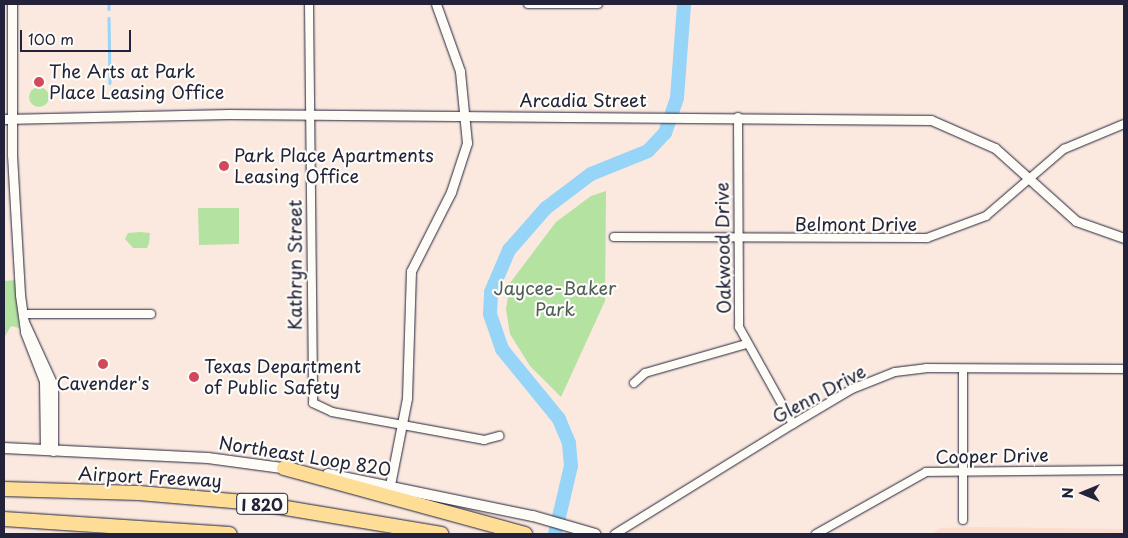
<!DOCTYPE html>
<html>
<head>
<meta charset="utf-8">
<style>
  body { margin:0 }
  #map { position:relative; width:1128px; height:538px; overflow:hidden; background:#fbe9e0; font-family:"Playpen Sans",sans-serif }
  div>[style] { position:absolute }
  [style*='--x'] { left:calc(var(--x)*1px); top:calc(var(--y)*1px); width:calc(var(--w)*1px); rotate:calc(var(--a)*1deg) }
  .built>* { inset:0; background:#fadcd0 }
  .green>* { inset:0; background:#b4e2a1 }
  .round { border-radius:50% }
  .stream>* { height:2.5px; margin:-1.25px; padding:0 1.25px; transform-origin:1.25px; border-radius:1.25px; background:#97d5f8 }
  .river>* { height:14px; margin:-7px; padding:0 7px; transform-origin:7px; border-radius:7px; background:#97d5f8 }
  .roads { filter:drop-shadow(0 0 1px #22223b) drop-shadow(0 0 1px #22223b) }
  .minor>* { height:8px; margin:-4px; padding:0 4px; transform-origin:4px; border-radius:4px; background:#fdfcf7 }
  .tertiary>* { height:9px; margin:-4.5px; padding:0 4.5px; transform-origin:4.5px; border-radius:4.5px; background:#fdfcf7 }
  .secondary>* { height:10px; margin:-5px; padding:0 5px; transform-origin:5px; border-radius:5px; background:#fdfcf7 }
  .motorway>* { height:14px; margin:-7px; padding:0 7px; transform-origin:7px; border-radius:7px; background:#fede96 }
  .dots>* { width:14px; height:14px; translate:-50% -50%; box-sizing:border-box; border:2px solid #fdfcf7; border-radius:50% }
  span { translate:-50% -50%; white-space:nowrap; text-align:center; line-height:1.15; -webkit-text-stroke:4.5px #fdfcf7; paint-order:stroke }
  .shield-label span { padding:1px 4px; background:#fdfcf7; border:1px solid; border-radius:4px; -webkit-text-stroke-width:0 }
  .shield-label { font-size:16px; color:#22223b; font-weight:700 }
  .poi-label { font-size:18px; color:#22223b }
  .left { translate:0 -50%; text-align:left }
  .street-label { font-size:18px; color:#22223b }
  .park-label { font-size:18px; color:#4e5c5a }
  .frame { position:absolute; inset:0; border:5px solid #22223b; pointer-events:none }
  .north { position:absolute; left:1058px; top:468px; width:50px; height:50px; -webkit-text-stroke:4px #fdfcf7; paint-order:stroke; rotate:270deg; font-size:14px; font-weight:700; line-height:20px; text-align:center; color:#22223b }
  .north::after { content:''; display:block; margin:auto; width:18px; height:22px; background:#22223b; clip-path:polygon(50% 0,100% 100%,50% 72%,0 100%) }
  .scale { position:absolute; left:20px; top:30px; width:111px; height:22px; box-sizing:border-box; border:2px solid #22223b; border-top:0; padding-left:6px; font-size:15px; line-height:18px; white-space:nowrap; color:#22223b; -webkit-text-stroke:4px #fdfcf7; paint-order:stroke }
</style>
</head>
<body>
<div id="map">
  <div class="built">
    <i style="clip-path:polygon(970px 527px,1124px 529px,1124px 534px,931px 534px,941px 528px)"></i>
  </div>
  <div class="green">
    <i class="round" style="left:29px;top:87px;width:20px;height:20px"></i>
    <i style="clip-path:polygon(606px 191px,605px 301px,561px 397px,530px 366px,510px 334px,506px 309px,510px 283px,556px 222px,591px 196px)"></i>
    <i style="clip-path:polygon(198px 208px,239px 208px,239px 244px,199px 245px)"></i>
    <i style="clip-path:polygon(141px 232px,150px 233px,149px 243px,147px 248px,133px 248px,125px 239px,128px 233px)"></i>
    <i style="clip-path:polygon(16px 280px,19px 328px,11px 326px,4px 338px,4px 281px)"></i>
  </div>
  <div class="stream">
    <i style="--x:109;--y:4;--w:5;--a:90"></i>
    <i style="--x:109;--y:18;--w:65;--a:89.1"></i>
  </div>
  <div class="river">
    <i style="--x:555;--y:534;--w:70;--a:-76.8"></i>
    <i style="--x:571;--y:466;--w:23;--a:-95"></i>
    <i style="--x:569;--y:443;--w:26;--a:-113"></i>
    <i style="--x:559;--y:419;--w:90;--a:-129.2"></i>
    <i style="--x:502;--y:349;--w:37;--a:-109"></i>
    <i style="--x:490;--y:314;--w:22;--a:-87"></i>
    <i style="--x:491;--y:292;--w:46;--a:-66.8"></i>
    <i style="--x:509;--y:250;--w:56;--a:-48.6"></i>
    <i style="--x:546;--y:208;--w:56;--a:-37.1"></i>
    <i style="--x:591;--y:174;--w:61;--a:-22"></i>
    <i style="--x:648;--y:151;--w:25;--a:-47"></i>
    <i style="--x:665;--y:133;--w:37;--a:-71"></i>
    <i style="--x:677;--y:98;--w:94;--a:-85.7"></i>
  </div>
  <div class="roads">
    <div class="minor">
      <i style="--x:309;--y:4;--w:399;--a:89.4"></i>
      <i style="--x:313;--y:403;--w:21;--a:25"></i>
      <i style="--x:332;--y:412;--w:155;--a:10.4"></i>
      <i style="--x:484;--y:440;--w:16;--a:-15"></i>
      <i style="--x:528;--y:4;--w:70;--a:0"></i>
      <i style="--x:738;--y:117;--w:210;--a:89.7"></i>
      <i style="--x:739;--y:327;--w:111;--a:60.9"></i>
      <i style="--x:614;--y:237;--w:313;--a:0.2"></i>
      <i style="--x:927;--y:238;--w:63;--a:-20.4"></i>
      <i style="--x:986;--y:216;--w:103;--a:-40.7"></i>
      <i style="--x:1064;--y:149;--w:65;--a:-22.6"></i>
      <i style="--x:23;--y:314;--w:128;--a:0"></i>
      <i style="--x:634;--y:383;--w:15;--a:-42"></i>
      <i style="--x:645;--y:373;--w:105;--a:-16"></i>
      <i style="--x:963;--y:520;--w:151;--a:-90"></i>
      <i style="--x:615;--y:534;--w:209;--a:-31.7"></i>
      <i style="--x:793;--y:424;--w:69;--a:-30.7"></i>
      <i style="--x:852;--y:389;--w:46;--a:-21.6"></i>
      <i style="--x:895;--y:372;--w:31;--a:-7"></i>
      <i style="--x:926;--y:368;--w:198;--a:0.3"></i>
      <i style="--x:816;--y:534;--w:126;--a:-29.4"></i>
      <i style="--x:926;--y:472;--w:198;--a:-0.6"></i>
    </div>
    <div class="tertiary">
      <i style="--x:12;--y:4;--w:151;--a:90"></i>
      <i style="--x:12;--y:155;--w:140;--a:86.7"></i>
      <i style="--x:20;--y:295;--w:37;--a:82"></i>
      <i style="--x:25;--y:332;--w:53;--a:68.8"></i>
      <i style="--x:44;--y:381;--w:69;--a:89.2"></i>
      <i style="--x:4;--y:119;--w:225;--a:-1.3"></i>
      <i style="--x:229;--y:114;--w:702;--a:0.49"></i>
      <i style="--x:931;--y:120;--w:70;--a:23.6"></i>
      <i style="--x:995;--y:148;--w:109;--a:42"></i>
      <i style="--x:1076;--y:221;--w:51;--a:19.5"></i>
      <i style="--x:24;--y:322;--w:69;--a:65.3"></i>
      <i style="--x:53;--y:385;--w:66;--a:90"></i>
      <i style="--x:390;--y:485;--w:89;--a:-78.9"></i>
      <i style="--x:407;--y:398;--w:127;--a:-88.2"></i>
      <i style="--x:411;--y:271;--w:89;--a:-63.1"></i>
      <i style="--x:451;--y:192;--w:52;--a:-71.9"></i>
      <i style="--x:467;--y:143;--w:72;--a:-95.6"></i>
      <i style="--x:460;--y:71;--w:71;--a:-109.7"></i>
    </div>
    <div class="secondary">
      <i style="--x:4;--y:448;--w:204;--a:2.8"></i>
      <i style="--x:208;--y:458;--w:82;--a:7.7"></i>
      <i style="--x:328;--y:474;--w:209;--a:11.6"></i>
      <i style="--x:533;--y:516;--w:65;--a:16.2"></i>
    </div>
    <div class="motorway">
      <i style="--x:284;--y:468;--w:250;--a:15.3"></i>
      <i style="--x:4;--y:489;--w:135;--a:1.7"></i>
      <i style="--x:139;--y:493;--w:117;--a:4.9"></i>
      <i style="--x:256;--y:503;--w:188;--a:9.5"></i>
      <i style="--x:4;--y:519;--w:226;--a:3.8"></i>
    </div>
  </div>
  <div class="dots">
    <i style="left:39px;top:82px;background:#d1495b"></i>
    <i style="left:224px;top:166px;background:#d1495b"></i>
    <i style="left:103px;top:364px;background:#d1495b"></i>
    <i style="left:194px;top:377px;background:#d1495b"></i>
  </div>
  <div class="shield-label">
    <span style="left:262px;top:504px">I 820</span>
  </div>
  <div class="poi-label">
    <span class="left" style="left:49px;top:82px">The Arts at Park<br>Place Leasing Office</span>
    <span class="left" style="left:234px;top:166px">Park Place Apartments<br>Leasing Office</span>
    <span class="left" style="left:204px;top:377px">Texas Department<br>of Public Safety</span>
    <span style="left:103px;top:383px">Cavender's</span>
  </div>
  <div class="street-label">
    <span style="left:583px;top:100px">Arcadia Street</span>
    <span style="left:856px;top:224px">Belmont Drive</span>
    <span style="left:723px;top:248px;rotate:-91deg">Oakwood Drive</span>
    <span style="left:295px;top:265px;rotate:-90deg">Kathryn Street</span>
    <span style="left:819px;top:394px;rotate:-28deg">Glenn Drive</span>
    <span style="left:305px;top:456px;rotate:9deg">Northeast Loop 820</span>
    <span style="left:992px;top:456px;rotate:-1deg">Cooper Drive</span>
    <span style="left:150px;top:477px;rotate:3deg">Airport Freeway</span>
  </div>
  <div class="park-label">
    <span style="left:555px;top:299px">Jaycee-Baker<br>Park</span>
  </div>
  <div class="frame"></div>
  <div class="north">N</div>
  <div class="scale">100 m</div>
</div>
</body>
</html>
